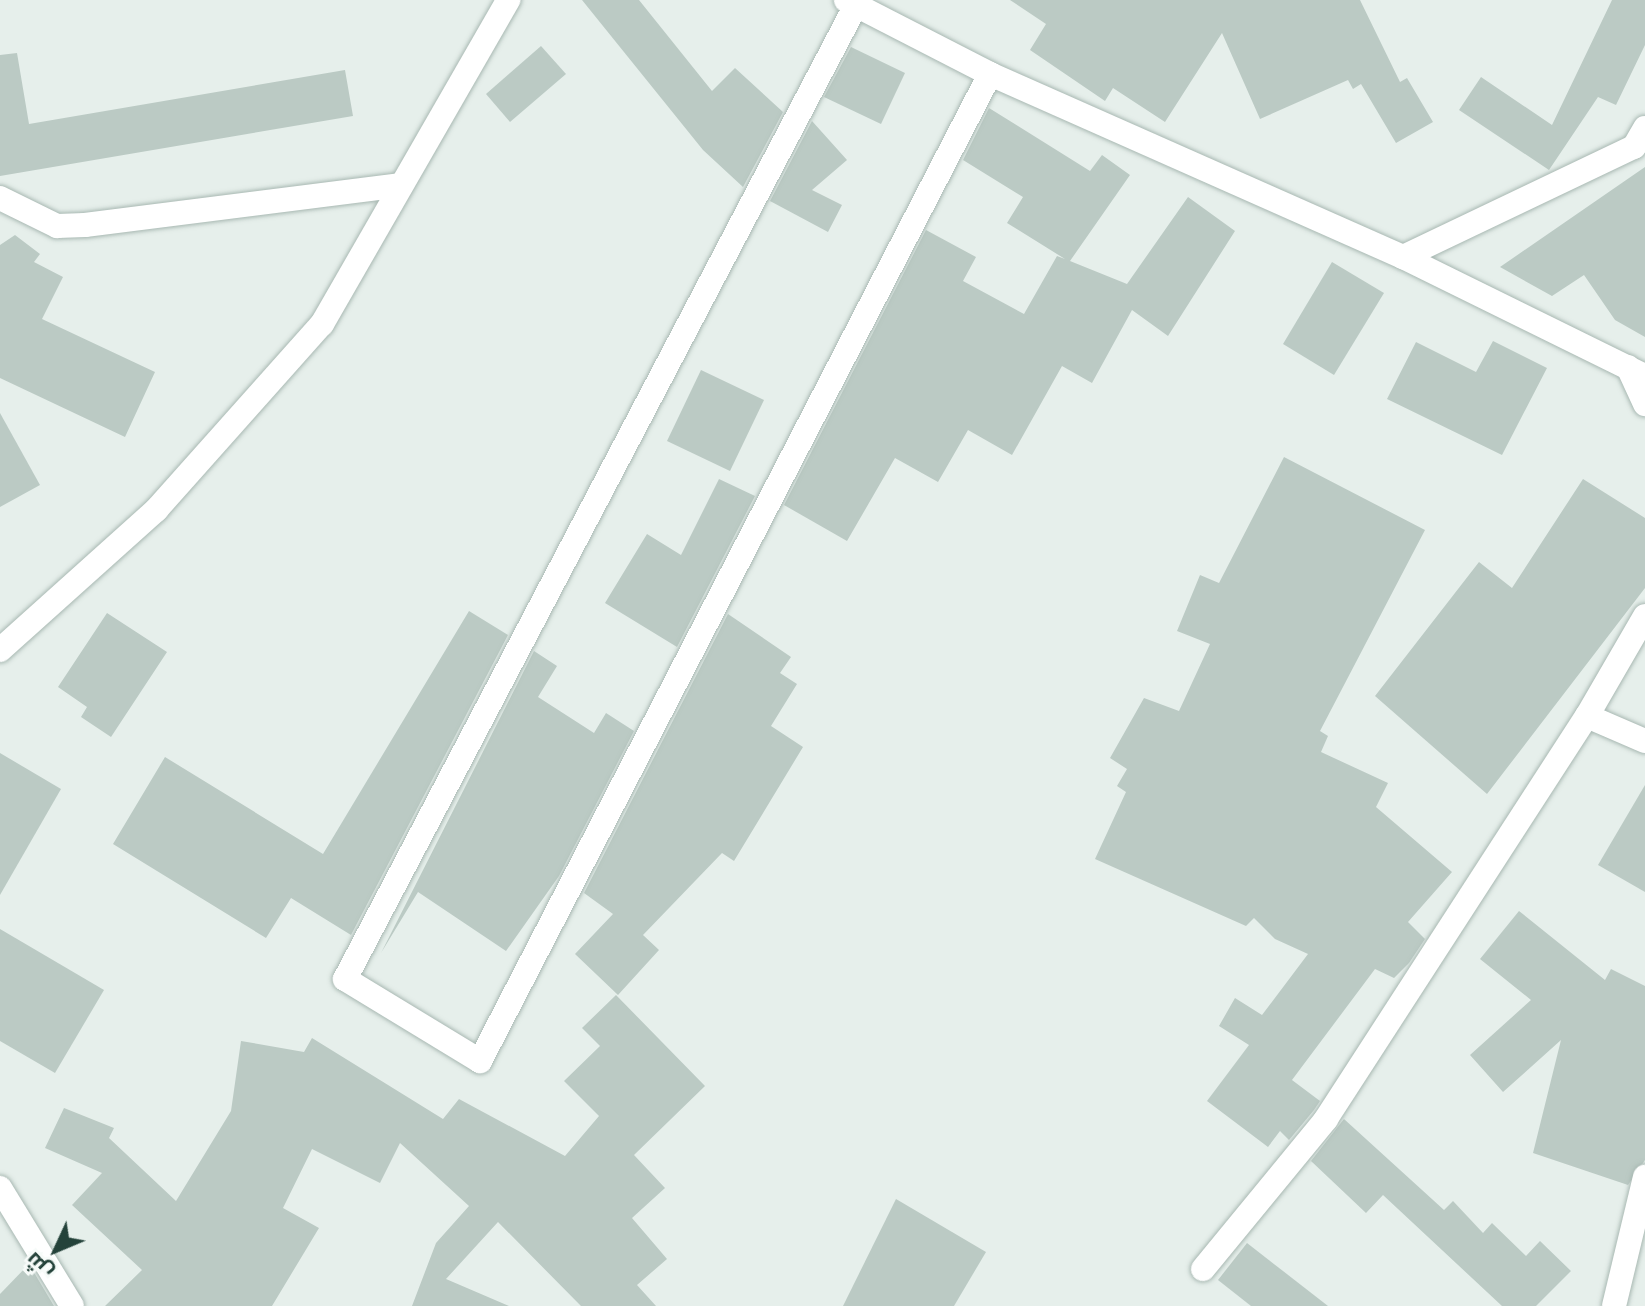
<!DOCTYPE html>
<html>
<head>
<meta charset="utf-8">
<style>
  body { margin:0 }
  #map { position:relative; width:1645px; height:1306px; overflow:hidden; background:#e6efeb; font-family:"Space Grotesk",Cairo,sans-serif }
  div>[style] { position:absolute }
  [style*='--x'] { left:calc(var(--x)*1px); top:calc(var(--y)*1px); width:calc(var(--w)*1px); rotate:calc(var(--a)*1deg) }
  .building>* { inset:0; background:#bbcac4 }
  .roads { filter:drop-shadow(0 0 2px #a8b8b2) drop-shadow(0 0 2px #a8b8b2) }
  .minor>* { height:24px; margin:-12px; padding:0 12px; transform-origin:12px; border-radius:12px; background:#fff }
  .secondary>* { height:24px; margin:-12px; padding:0 12px; transform-origin:12px; border-radius:12px; background:#fff }
  span { translate:-50% -50%; white-space:nowrap; text-align:center; line-height:1.15; -webkit-text-stroke:8px #f7fbf9; paint-order:stroke }
  .north { position:absolute; left:16px; top:1210px; width:80px; height:80px; -webkit-text-stroke:6px #f7fbf9; paint-order:stroke; rotate:226deg; font-size:22px; font-weight:700; line-height:32px; text-align:center; color:#24423a }
  .north::after { content:''; display:block; margin:auto; width:28px; height:36px; background:#24423a; clip-path:polygon(50% 0,100% 100%,50% 72%,0 100%) }
</style>
</head>
<body>
<div id="map">
  <div class="building">
    <i style="clip-path:polygon(582px 0,639px 0,712px 91px,735px 68px,783px 112px,743px 187px,703px 150px)"></i>
    <i style="clip-path:polygon(1010px 0,1360px 0,1400px 82px,1407px 78px,1433px 122px,1396px 143px,1361px 84px,1353px 89px,1348px 80px,1260px 119px,1222px 33px,1165px 122px,1113px 88px,1105px 101px,1030px 50px,1046px 24px)"></i>
    <i style="clip-path:polygon(1612px 0,1645px 0,1645px 45px,1616px 105px,1598px 97px,1549px 170px,1459px 110px,1481px 77px,1552px 125px)"></i>
    <i style="clip-path:polygon(541px 46px,566px 74px,510px 122px,486px 94px)"></i>
    <i style="clip-path:polygon(851px 47px,905px 73px,881px 124px,824px 97px)"></i>
    <i style="clip-path:polygon(17px 53px,29px 124px,345px 70px,353px 116px,0 176px,0 55px)"></i>
    <i style="clip-path:polygon(989px 108px,1090px 171px,1102px 155px,1130px 175px,1070px 261px,1127px 284px,1188px 197px,1235px 231px,1168px 336px,1132px 310px,1092px 383px,1062px 366px,1012px 455px,968px 430px,938px 482px,895px 458px,847px 541px,784px 505px,926px 230px,976px 257px,963px 281px,1024px 314px,1057px 256px,1065px 259px,1007px 223px,1023px 197px,963px 160px)"></i>
    <i style="clip-path:polygon(812px 121px,847px 160px,812px 190px,842px 205px,828px 232px,770px 201px)"></i>
    <i style="clip-path:polygon(1645px 167px,1645px 337px,1615px 320px,1584px 275px,1552px 296px,1500px 267px)"></i>
    <i style="clip-path:polygon(15px 235px,40px 254px,34px 262px,63px 277px,42px 319px,155px 372px,125px 437px,0 378px,0 245px)"></i>
    <i style="clip-path:polygon(1332px 262px,1384px 293px,1334px 375px,1283px 344px)"></i>
    <i style="clip-path:polygon(1493px 341px,1547px 368px,1502px 455px,1387px 399px,1416px 342px,1476px 372px)"></i>
    <i style="clip-path:polygon(701px 370px,764px 400px,730px 471px,667px 441px)"></i>
    <i style="clip-path:polygon(0 413px,40px 485px,0 507px)"></i>
    <i style="clip-path:polygon(1284px 457px,1425px 530px,1320px 731px,1328px 736px,1321px 752px,1388px 783px,1376px 807px,1452px 872px,1408px 922px,1425px 939px,1409px 963px,1394px 978px,1375px 969px,1292px 1080px,1320px 1101px,1314px 1110px,1289px 1140px,1280px 1131px,1268px 1147px,1207px 1101px,1249px 1045px,1219px 1026px,1235px 998px,1262px 1015px,1308px 954px,1275px 939px,1254px 918px,1246px 926px,1095px 859px,1126px 792px,1117px 786px,1127px 769px,1110px 758px,1144px 698px,1179px 711px,1210px 644px,1177px 631px,1200px 575px,1219px 583px)"></i>
    <i style="clip-path:polygon(719px 479px,755px 496px,677px 647px,605px 603px,647px 534px,681px 555px)"></i>
    <i style="clip-path:polygon(1583px 479px,1645px 518px,1645px 588px,1487px 794px,1375px 696px,1479px 562px,1512px 588px)"></i>
    <i style="clip-path:polygon(469px 611px,508px 635px,351px 935px,291px 898px,266px 938px,113px 844px,165px 757px,323px 854px)"></i>
    <i style="clip-path:polygon(107px 613px,167px 652px,111px 737px,81px 717px,87px 707px,58px 687px)"></i>
    <i style="clip-path:polygon(728px 614px,791px 657px,780px 673px,797px 684px,771px 726px,803px 747px,734px 861px,722px 853px,643px 935px,659px 950px,618px 995px,575px 954px,613px 914px,584px 893px)"></i>
    <i style="clip-path:polygon(534px 651px,557px 666px,538px 697px,594px 733px,606px 713px,634px 731px,559px 876px,506px 951px,418px 892px,381px 953px)"></i>
    <i style="clip-path:polygon(0 753px,61px 789px,0 895px)"></i>
    <i style="clip-path:polygon(1645px 785px,1645px 892px,1598px 865px)"></i>
    <i style="clip-path:polygon(1519px 911px,1605px 980px,1611px 969px,1645px 986px,1645px 1160px,1628px 1185px,1533px 1153px,1561px 1040px,1503px 1092px,1470px 1055px,1531px 1000px,1480px 959px)"></i>
    <i style="clip-path:polygon(0 929px,104px 990px,55px 1073px,0 1041px)"></i>
    <i style="clip-path:polygon(616px 995px,705px 1086px,634px 1155px,665px 1188px,632px 1218px,667px 1259px,637px 1285px,656px 1306px,581px 1306px,498px 1222px,446px 1279px,509px 1306px,412px 1306px,436px 1243px,469px 1206px,400px 1143px,380px 1183px,312px 1149px,283px 1208px,319px 1228px,272px 1306px,105px 1306px,142px 1270px,72px 1205px,102px 1173px,45px 1148px,64px 1108px,114px 1128px,109px 1138px,176px 1201px,231px 1111px,241px 1041px,304px 1052px,312px 1038px,443px 1119px,459px 1099px,565px 1156px,599px 1116px,564px 1081px,600px 1046px,582px 1028px)"></i>
    <i style="clip-path:polygon(1344px 1119px,1444px 1210px,1453px 1201px,1483px 1233px,1492px 1223px,1526px 1256px,1540px 1241px,1571px 1271px,1536px 1306px,1502px 1306px,1383px 1195px,1366px 1213px,1311px 1161px)"></i>
    <i style="clip-path:polygon(896px 1199px,986px 1252px,954px 1306px,843px 1306px)"></i>
    <i style="clip-path:polygon(1247px 1243px,1328px 1306px,1251px 1306px,1218px 1280px)"></i>
    <i style="clip-path:polygon(29px 1264px,54px 1306px,0 1306px,0 1294px)"></i>
  </div>
  <div class="roads">
    <div class="minor">
      <i style="--x:856;--y:5;--w:1100;--a:117.68"></i>
      <i style="--x:345;--y:979;--w:158;--a:31.3"></i>
      <i style="--x:480;--y:1061;--w:1111;--a:-62.67"></i>
      <i style="--x:0;--y:198;--w:64;--a:26.2"></i>
      <i style="--x:57;--y:226;--w:28;--a:-2"></i>
      <i style="--x:85;--y:225;--w:319;--a:-7.2"></i>
      <i style="--x:1403;--y:257;--w:270;--a:26.2"></i>
      <i style="--x:1628;--y:367;--w:41;--a:65.3"></i>
      <i style="--x:1645;--y:616;--w:116;--a:120.1"></i>
      <i style="--x:1587;--y:716;--w:63;--a:23.3"></i>
      <i style="--x:1203;--y:1269;--w:194;--a:-50.6"></i>
      <i style="--x:1326;--y:1119;--w:480;--a:-57.1"></i>
      <i style="--x:1614;--y:1306;--w:133;--a:-76.5"></i>
    </div>
    <div class="secondary">
      <i style="--x:846;--y:0;--w:162;--a:27.2"></i>
      <i style="--x:990;--y:74;--w:452;--a:23.9"></i>
      <i style="--x:1403;--y:257;--w:256;--a:-25.5"></i>
      <i style="--x:1634;--y:147;--w:22;--a:-60"></i>
      <i style="--x:0;--y:650;--w:210;--a:-41.9"></i>
      <i style="--x:156;--y:510;--w:249;--a:-48.3"></i>
      <i style="--x:322;--y:324;--w:374;--a:-60.1"></i>
      <i style="--x:0;--y:1188;--w:138;--a:58.6"></i>
    </div>
  </div>
  <div class="north">ش</div>
</div>
</body>
</html>
